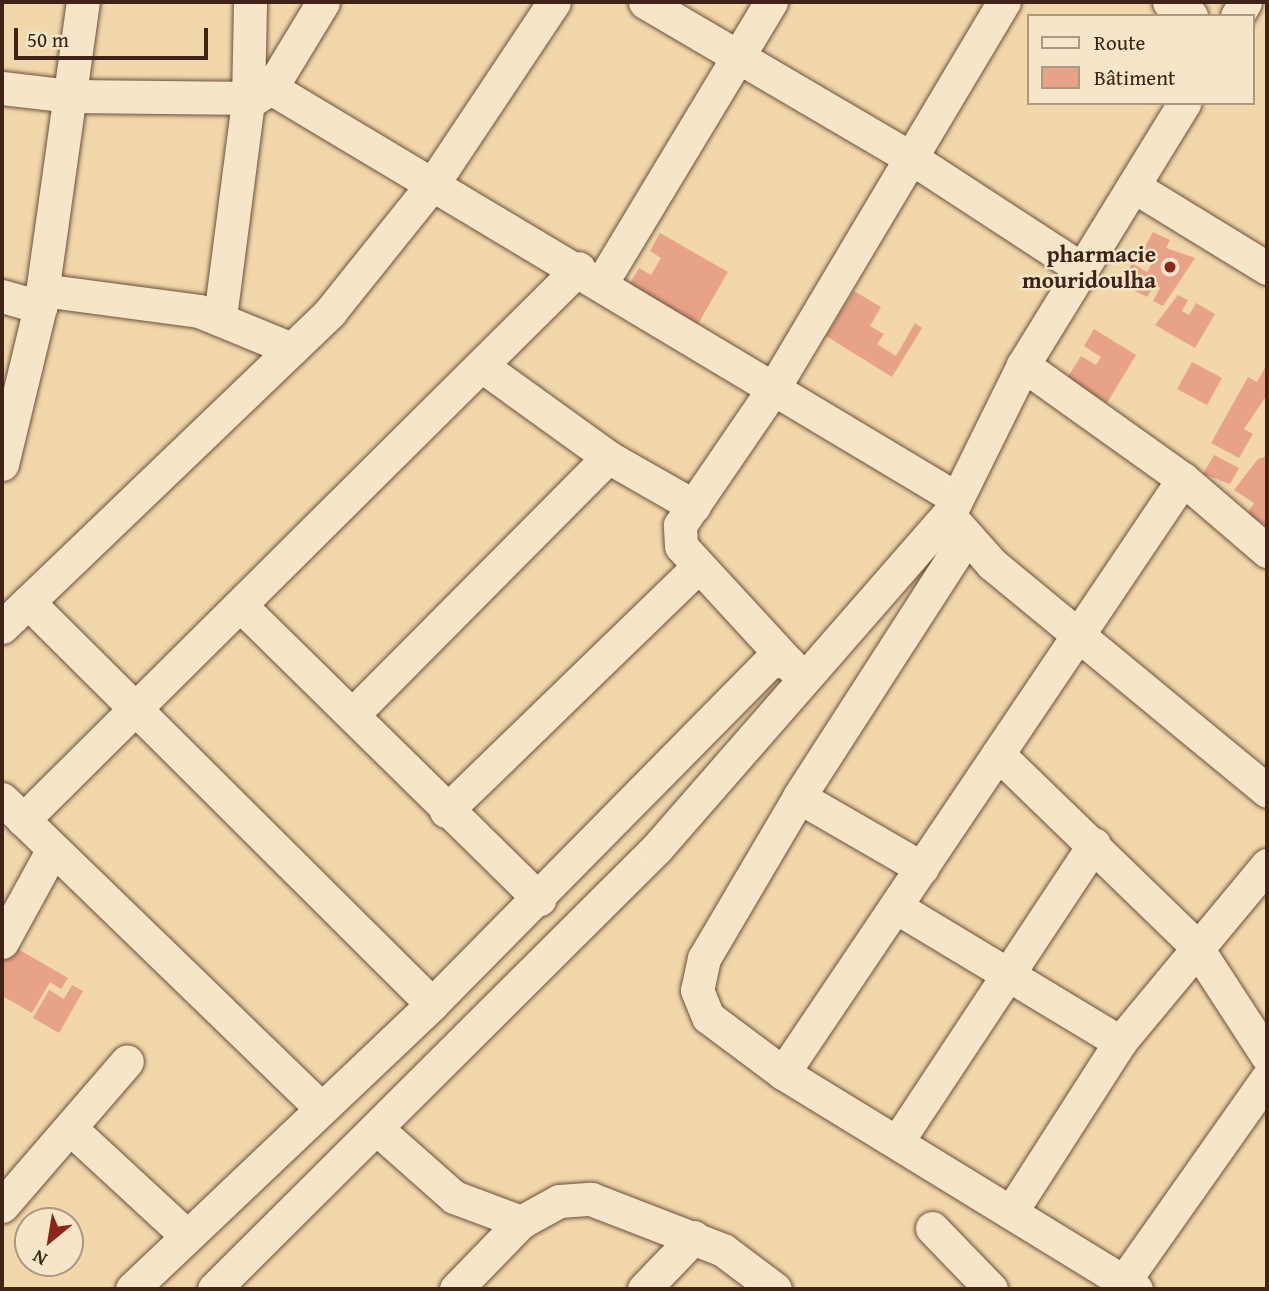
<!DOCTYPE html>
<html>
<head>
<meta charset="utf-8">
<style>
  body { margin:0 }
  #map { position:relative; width:1269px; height:1291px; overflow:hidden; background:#f1d7aa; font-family:"Gentium Book Plus",serif }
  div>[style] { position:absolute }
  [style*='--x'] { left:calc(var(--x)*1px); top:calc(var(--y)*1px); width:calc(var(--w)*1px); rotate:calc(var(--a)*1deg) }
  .building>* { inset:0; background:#e8a288 }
  .roads { filter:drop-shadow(0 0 2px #6c503c) drop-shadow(0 0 2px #6c503c) }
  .minor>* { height:33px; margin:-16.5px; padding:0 16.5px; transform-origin:16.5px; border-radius:16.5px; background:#f6e5c8 }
  .dots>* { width:19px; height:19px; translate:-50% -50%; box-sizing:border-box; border:4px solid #f6e5c8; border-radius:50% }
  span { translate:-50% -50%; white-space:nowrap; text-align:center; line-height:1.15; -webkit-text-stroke:5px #f6e5c8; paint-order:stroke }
  .poi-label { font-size:23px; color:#402317; font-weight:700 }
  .right { translate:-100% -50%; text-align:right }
  .frame { position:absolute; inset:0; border:4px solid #402317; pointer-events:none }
  .legend { position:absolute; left:1027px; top:14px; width:228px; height:91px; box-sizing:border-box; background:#f6e5c8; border:2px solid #ad9781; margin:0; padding:9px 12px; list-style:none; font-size:21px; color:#402317 }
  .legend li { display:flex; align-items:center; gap:14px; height:35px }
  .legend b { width:35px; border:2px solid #ad9781 }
  .north { position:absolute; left:14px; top:1207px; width:70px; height:70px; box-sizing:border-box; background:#f6e5c8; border:2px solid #ad9781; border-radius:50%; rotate:210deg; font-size:19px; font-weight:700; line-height:28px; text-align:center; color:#402317 }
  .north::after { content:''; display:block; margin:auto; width:24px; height:32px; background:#8f2418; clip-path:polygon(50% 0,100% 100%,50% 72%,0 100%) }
  .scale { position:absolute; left:14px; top:28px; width:194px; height:32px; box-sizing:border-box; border:4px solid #402317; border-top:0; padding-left:9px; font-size:21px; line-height:24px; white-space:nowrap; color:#402317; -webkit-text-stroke:5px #f6e5c8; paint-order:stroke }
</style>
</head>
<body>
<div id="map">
  <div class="building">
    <i style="clip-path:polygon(1153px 232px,1170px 240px,1166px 248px,1195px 258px,1163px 306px,1153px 301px,1160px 288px,1154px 285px,1147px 297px,1121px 284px,1132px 263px,1147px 272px,1153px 262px,1140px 256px)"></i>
    <i style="clip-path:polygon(660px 233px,728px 272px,695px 329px,626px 290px,639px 268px,651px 275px,661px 258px,650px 251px)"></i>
    <i style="clip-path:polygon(854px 291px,881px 307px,870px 326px,884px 334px,877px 344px,896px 356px,915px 323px,922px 328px,892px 377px,826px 336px)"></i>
    <i style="clip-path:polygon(1178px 295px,1188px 300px,1182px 311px,1189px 315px,1196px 303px,1215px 314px,1195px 348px,1155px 325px)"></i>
    <i style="clip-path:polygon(1094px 329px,1136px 355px,1107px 403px,1067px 378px,1081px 356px,1096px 365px,1101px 357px,1084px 346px)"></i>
    <i style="clip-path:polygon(1192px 362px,1222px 378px,1207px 405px,1177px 389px)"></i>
    <i style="clip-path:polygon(1267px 364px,1267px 395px,1244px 429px,1253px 434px,1239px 458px,1211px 443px,1248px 377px,1257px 382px)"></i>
    <i style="clip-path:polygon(1214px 455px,1239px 468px,1230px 484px,1203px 474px)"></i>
    <i style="clip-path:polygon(1267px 456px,1267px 526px,1247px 514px,1254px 503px,1234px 490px,1258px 459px)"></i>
    <i style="clip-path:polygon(11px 945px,68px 978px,61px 989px,50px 982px,32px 1013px,2px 996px,2px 960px)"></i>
    <i style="clip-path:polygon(72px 985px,83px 991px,59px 1033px,33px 1018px,49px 990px,64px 999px)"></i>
  </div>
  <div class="roads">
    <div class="minor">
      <i style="--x:645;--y:2;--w:311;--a:30.4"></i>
      <i style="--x:913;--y:159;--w:202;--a:33.1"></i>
      <i style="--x:1169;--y:2;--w:26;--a:32"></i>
      <i style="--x:1237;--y:16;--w:16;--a:-60"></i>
      <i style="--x:2;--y:88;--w:68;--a:6.7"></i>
      <i style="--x:70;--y:96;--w:185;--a:0.6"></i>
      <i style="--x:255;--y:98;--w:19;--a:-32"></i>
      <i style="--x:271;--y:88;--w:100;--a:-58.8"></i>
      <i style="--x:271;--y:88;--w:798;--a:30.9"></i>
      <i style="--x:1133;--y:186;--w:157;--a:31.5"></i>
      <i style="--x:602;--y:282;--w:327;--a:-58.9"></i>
      <i style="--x:42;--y:290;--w:158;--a:7.6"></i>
      <i style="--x:199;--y:311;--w:100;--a:22.4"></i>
      <i style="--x:2;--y:296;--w:40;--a:16"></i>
      <i style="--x:220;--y:317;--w:219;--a:-82.6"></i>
      <i style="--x:248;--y:100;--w:98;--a:-88.8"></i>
      <i style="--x:1023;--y:365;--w:196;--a:35.5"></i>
      <i style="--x:1183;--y:479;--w:111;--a:40.6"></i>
      <i style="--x:482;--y:366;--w:155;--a:35.8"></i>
      <i style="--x:608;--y:457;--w:99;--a:29.7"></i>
      <i style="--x:2;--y:464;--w:162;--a:-76.4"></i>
      <i style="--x:40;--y:307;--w:308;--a:-82"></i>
      <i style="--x:953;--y:520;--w:59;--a:48.4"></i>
      <i style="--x:992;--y:564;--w:357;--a:39.5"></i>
      <i style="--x:965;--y:539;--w:307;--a:122.8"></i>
      <i style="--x:799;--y:797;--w:187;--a:120.5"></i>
      <i style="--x:704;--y:958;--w:33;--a:102"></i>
      <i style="--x:697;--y:990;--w:29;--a:68"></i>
      <i style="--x:708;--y:1017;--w:94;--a:36.7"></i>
      <i style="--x:783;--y:1073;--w:414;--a:31.5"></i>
      <i style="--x:28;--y:602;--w:570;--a:44.86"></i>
      <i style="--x:242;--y:607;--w:417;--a:44.5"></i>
      <i style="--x:2;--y:627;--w:455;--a:-43.8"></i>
      <i style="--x:330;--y:312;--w:166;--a:-51.3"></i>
      <i style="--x:434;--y:182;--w:216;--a:-56.3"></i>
      <i style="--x:795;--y:670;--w:168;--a:-132.6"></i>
      <i style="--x:681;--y:546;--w:21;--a:-93"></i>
      <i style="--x:680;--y:525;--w:165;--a:-55.6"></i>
      <i style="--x:773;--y:389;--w:451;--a:-59.2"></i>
      <i style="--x:353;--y:714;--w:362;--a:-45.2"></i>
      <i style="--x:998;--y:754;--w:274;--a:44.1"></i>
      <i style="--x:1195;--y:945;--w:132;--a:57"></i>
      <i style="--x:799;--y:797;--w:142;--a:30"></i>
      <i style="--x:2;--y:799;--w:444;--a:44.1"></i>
      <i style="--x:446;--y:811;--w:351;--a:-44.1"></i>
      <i style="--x:23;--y:820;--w:783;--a:-44.79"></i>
      <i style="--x:896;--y:907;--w:262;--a:31.1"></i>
      <i style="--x:2;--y:942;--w:106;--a:-61.3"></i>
      <i style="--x:783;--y:1073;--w:716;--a:-56.04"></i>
      <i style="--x:70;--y:1128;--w:156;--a:42.7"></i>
      <i style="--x:376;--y:1128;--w:104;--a:41.5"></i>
      <i style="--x:454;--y:1197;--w:72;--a:20.5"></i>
      <i style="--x:897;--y:1142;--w:357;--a:-56.5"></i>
      <i style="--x:2;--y:1206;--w:191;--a:-49.2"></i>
      <i style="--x:1011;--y:1212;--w:202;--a:-57.3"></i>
      <i style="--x:1120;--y:1042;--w:230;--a:-50.3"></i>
      <i style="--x:932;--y:1228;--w:85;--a:46"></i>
      <i style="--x:1124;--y:1281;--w:248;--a:-54.8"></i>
      <i style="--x:132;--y:1289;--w:414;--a:-43.5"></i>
      <i style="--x:432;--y:1004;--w:483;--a:-45.4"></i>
      <i style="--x:771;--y:660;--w:18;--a:9"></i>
      <i style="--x:214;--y:1289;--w:625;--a:-44.87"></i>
      <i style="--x:657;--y:848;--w:447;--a:-48.9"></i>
      <i style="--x:951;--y:511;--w:163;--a:-63.7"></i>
      <i style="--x:1023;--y:365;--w:308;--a:-58.4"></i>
      <i style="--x:456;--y:1289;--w:93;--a:-45.9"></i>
      <i style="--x:521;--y:1222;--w:43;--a:-28.9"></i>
      <i style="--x:559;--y:1201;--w:32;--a:-4"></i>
      <i style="--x:591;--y:1199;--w:142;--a:21.1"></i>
      <i style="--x:723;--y:1250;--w:65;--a:36.9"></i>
      <i style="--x:644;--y:1289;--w:72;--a:-46.1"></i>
    </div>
  </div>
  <div class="dots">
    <i style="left:1170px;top:267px;background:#8f2418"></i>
  </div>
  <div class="poi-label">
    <span class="right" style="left:1156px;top:267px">pharmacie<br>mouridoulha</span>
  </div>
  <div class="frame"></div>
  <ul class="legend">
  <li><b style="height:9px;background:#f6e5c8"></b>Route</li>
  <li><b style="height:19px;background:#e8a288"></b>Bâtiment</li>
  </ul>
  <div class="north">N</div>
  <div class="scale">50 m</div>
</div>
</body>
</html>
